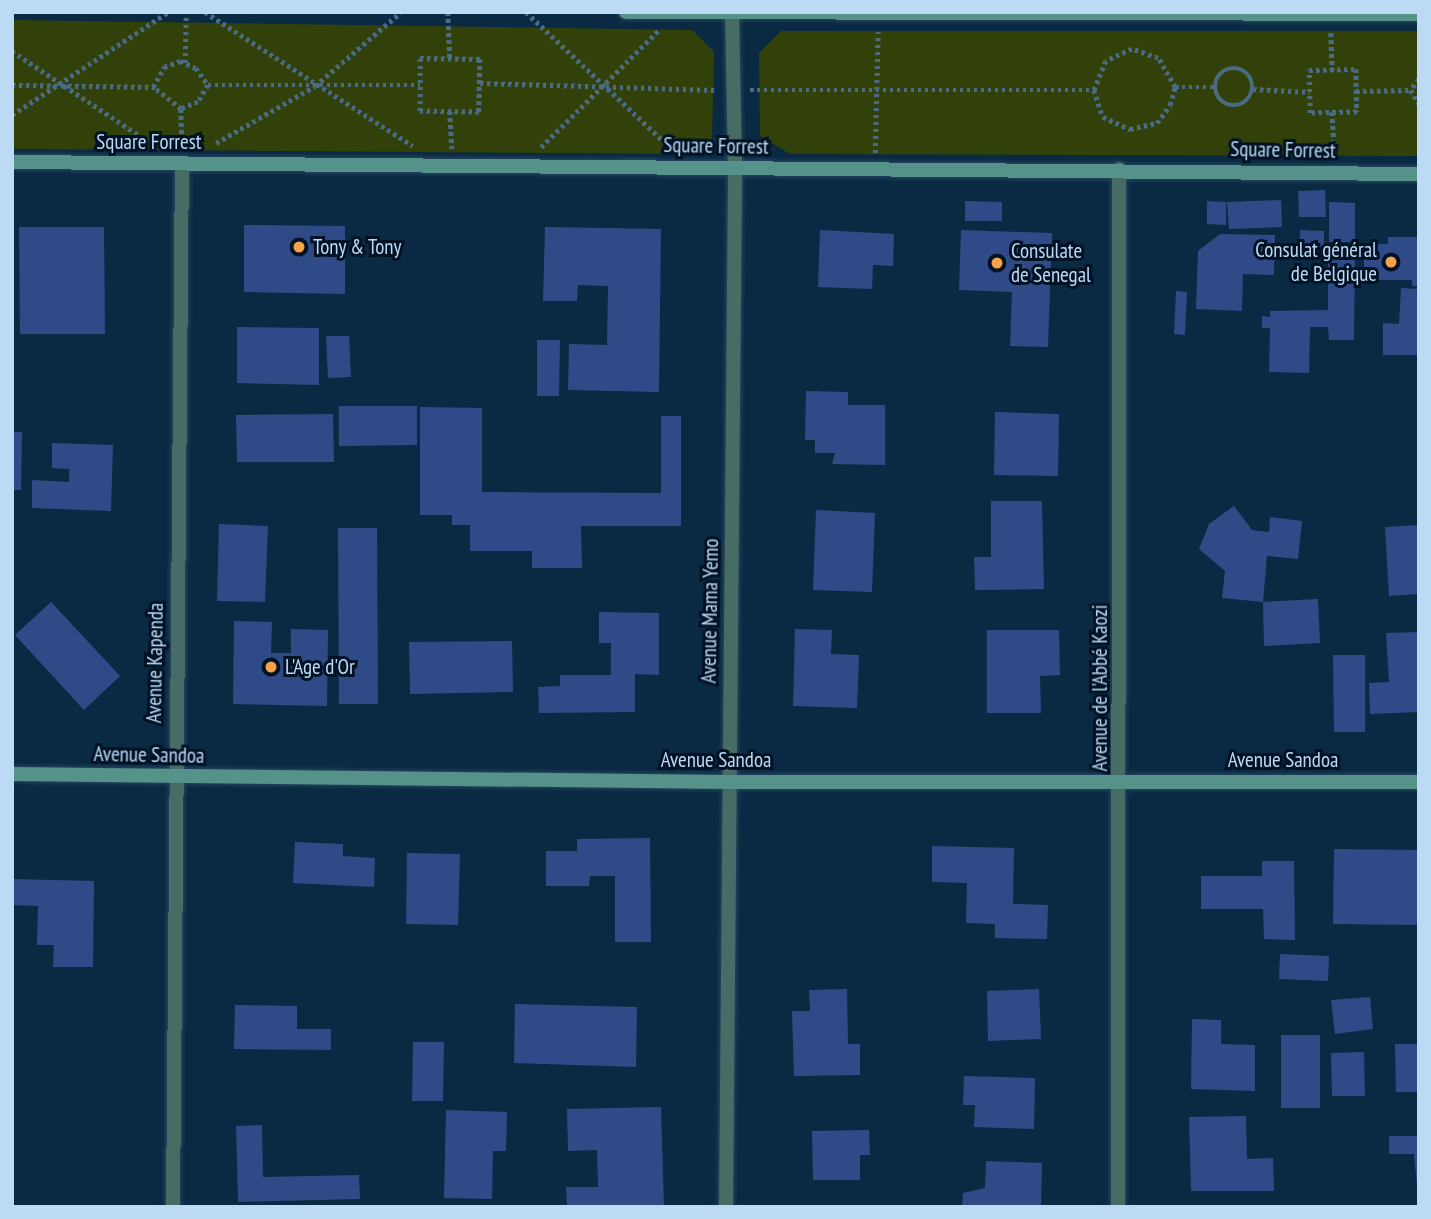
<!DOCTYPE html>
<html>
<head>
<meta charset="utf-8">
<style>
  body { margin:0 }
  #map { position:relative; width:1431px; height:1219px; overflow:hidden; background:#092a42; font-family:"PT Sans Narrow",sans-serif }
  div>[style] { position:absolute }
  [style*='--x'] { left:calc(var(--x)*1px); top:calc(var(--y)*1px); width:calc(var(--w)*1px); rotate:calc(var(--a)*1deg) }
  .green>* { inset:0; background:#32410a }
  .building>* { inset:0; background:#2f4b87 }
  .path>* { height:4.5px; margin-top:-2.25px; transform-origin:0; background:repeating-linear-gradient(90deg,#4b6b84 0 3.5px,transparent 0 7px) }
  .path>.ring { margin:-2.25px; padding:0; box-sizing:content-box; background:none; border:4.5px solid #4b6b84; border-radius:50% }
  .roads { filter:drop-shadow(0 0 2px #26465e) drop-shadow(0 0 2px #26465e) }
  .street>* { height:14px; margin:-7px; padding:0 7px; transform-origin:7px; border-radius:7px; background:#476c66 }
  .secondary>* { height:14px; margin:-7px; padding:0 7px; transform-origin:7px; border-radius:7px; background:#559289 }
  .dots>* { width:19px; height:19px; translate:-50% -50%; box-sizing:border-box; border:4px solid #001224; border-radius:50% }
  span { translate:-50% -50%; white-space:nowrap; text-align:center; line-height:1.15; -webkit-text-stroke:6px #001224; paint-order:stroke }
  .street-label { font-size:21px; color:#bcdaf4 }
  .poi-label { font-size:21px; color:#bcdaf4 }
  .left { translate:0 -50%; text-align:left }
  .right { translate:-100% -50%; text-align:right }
  .frame { position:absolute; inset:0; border:14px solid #bcdaf4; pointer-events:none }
</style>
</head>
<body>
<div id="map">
  <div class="green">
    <i style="clip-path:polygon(12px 20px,692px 30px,714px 52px,712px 139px,690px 154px,12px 149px)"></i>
    <i style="clip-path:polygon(781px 31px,1419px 31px,1419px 156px,790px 154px,760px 136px,759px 53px)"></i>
  </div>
  <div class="building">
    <i style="clip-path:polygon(1325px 190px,1326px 217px,1299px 217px,1298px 191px)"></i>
    <i style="clip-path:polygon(1281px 200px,1282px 227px,1229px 229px,1227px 202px)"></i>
    <i style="clip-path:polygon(965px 201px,1002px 202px,1002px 221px,965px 221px)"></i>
    <i style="clip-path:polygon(1207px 201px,1226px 202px,1226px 225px,1207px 224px)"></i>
    <i style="clip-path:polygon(1329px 202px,1355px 203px,1355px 242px,1329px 242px)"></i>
    <i style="clip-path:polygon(244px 225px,345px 226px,345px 294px,244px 292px)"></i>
    <i style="clip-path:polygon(19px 227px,104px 227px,105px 334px,20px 334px)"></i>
    <i style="clip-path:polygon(545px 227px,661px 229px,659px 392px,568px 390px,569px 344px,607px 345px,608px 286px,578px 285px,577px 301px,543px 301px)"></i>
    <i style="clip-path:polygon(820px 230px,894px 234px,893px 266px,873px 265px,872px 289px,818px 287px)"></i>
    <i style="clip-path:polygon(961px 230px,1052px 233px,1048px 347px,1010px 346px,1012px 292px,959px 290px)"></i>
    <i style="clip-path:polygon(1300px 230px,1324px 231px,1324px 247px,1300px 246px)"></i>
    <i style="clip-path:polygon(1220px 234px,1275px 235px,1274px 275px,1243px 274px,1242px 311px,1196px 309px,1198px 251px)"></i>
    <i style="clip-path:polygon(1388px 237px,1419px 237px,1419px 286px,1412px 286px,1412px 280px,1364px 280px,1364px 244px,1388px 244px)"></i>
    <i style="clip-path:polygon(1328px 245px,1355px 245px,1354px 340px,1329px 340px,1328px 327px,1310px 327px,1309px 373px,1269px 372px,1270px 328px,1262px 328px,1262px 316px,1270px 317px,1270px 311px,1328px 310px)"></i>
    <i style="clip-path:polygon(1401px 288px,1419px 289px,1419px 355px,1383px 355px,1383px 323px,1399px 324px)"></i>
    <i style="clip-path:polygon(1176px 291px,1187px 292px,1185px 335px,1174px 334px)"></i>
    <i style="clip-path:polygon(237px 327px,319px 328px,319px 385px,237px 383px)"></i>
    <i style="clip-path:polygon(326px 336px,349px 336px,351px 377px,328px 378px)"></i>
    <i style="clip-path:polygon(537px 340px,560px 340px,559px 396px,537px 396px)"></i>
    <i style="clip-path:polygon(806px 391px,848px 392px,848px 405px,885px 405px,885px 465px,832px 464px,835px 453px,815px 453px,815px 440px,805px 440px)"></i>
    <i style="clip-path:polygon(339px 406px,417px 406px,417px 445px,339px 446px)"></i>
    <i style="clip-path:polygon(420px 407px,482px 408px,482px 492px,661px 493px,661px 416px,681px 416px,681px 526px,581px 526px,582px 568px,532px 568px,532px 551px,470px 551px,470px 525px,452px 525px,452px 515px,420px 515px)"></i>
    <i style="clip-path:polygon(995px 412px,1059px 414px,1058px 476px,994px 475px)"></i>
    <i style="clip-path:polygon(333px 414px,334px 462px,237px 462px,236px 415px)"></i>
    <i style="clip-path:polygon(12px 432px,22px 432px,21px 490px,12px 490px)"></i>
    <i style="clip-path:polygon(52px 443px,113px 445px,111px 511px,32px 508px,32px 480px,69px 482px,69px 469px,52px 468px)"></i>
    <i style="clip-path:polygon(991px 501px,1042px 501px,1044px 589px,975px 590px,974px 557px,991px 557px)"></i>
    <i style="clip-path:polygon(1234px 506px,1252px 530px,1269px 532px,1270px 517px,1302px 521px,1298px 559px,1267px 556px,1263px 602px,1222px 598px,1225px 571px,1199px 549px,1209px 524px)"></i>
    <i style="clip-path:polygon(816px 510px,875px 513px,872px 592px,813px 590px)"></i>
    <i style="clip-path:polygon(219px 524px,268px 526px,265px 602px,217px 601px)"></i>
    <i style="clip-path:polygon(1419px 525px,1419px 594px,1389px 596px,1385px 527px)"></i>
    <i style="clip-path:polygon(338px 528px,377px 528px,378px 704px,339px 704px)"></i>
    <i style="clip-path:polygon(1318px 599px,1320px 643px,1264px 646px,1263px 602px)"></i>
    <i style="clip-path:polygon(51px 602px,120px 676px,84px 710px,15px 635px)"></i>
    <i style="clip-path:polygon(599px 612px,659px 613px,659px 675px,635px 674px,635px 712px,539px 713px,538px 687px,560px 686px,560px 675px,611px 675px,611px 643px,599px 643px)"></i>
    <i style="clip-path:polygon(234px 621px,272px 622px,271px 653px,291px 653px,291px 629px,328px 630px,327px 706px,233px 704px)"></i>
    <i style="clip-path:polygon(795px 629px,832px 630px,831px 654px,859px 655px,857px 708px,793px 706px)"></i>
    <i style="clip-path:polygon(987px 630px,1059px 630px,1060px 675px,1040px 676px,1041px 713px,987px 713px)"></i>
    <i style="clip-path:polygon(1419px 632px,1419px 712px,1370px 714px,1369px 683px,1389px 682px,1386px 633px)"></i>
    <i style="clip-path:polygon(512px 641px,513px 692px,410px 694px,409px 642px)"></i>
    <i style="clip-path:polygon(1333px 655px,1365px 655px,1365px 732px,1334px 732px)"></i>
    <i style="clip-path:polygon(650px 838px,651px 942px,615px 942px,615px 876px,590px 876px,589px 886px,546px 886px,546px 851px,577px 851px,577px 839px)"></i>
    <i style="clip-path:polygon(295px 842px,343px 844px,343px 856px,375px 858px,374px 887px,293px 883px)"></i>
    <i style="clip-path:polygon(932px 846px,1014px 848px,1013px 904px,1048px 905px,1047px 939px,995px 938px,995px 924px,966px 923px,967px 883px,932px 882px)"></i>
    <i style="clip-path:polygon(1334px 849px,1419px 850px,1419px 925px,1333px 924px)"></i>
    <i style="clip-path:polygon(407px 853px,460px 854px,458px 925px,406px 924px)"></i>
    <i style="clip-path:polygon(1262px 861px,1294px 861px,1295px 940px,1264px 939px,1263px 909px,1201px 909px,1201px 876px,1262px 876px)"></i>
    <i style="clip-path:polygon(12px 879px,94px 881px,93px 967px,53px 967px,54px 945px,37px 945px,38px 906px,12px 905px)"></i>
    <i style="clip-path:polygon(1280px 954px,1329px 956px,1328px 981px,1279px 979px)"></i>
    <i style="clip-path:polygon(847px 989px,848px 1044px,860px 1044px,860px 1075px,794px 1076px,792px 1011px,810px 1011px,809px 990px)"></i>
    <i style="clip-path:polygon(1039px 989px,1041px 1039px,988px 1041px,987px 991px)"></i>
    <i style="clip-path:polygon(1370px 997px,1373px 1029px,1335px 1034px,1331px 1000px)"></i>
    <i style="clip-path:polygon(515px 1004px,637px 1007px,636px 1067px,514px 1063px)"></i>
    <i style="clip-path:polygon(235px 1005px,297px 1006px,297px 1029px,331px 1029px,331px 1050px,234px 1049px)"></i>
    <i style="clip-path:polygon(1192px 1019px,1221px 1020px,1221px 1044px,1255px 1045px,1255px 1091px,1191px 1089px)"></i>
    <i style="clip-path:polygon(1281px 1035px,1320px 1035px,1320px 1108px,1281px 1108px)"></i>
    <i style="clip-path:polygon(413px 1042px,444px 1042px,443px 1101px,412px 1101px)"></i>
    <i style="clip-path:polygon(1395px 1044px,1419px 1044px,1419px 1092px,1396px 1092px)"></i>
    <i style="clip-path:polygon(1364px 1052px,1365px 1096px,1332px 1096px,1331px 1053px)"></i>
    <i style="clip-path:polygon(964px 1076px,1035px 1078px,1034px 1129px,974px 1127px,975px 1105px,963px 1105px)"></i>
    <i style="clip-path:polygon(661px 1107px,664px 1207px,567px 1207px,566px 1187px,598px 1187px,597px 1150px,568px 1151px,567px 1109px)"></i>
    <i style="clip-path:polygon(446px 1110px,507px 1112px,506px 1151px,493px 1151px,492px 1199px,444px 1198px)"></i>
    <i style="clip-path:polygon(1246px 1116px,1247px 1159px,1273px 1158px,1274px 1191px,1191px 1191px,1189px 1117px)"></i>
    <i style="clip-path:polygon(262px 1125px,263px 1177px,359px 1175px,360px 1199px,238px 1202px,236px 1126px)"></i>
    <i style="clip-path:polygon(869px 1130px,870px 1155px,860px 1155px,860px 1180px,813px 1180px,812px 1131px)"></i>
    <i style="clip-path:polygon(1389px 1136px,1419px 1136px,1419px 1207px,1414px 1154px,1389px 1154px)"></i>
    <i style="clip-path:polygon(986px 1161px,1042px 1163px,1041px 1207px,962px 1207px,963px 1193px,985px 1188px)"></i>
  </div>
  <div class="path">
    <i style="--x:205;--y:12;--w:247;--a:32.8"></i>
    <i style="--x:448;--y:12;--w:47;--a:87.6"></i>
    <i style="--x:526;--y:12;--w:199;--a:43.2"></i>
    <i style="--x:1331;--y:33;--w:37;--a:88"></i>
    <i style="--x:12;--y:51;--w:168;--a:33.6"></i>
    <i style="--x:420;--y:58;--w:60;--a:1"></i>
    <i style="--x:480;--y:59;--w:53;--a:91.1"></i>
    <i style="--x:479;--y:112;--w:59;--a:-179"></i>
    <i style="--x:420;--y:111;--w:53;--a:-90"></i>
    <i style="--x:180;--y:61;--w:17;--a:24"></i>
    <i style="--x:196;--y:68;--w:21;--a:55"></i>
    <i style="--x:208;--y:85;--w:20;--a:120"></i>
    <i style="--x:198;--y:102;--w:18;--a:158"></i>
    <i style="--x:181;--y:109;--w:36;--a:-142"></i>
    <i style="--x:153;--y:87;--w:23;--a:-61"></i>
    <i style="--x:164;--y:67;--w:17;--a:-21"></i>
    <i style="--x:185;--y:63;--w:51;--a:-88.9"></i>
    <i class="ring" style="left:1215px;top:68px;width:33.5px;height:33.5px"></i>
    <i style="--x:1356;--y:69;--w:43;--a:88.7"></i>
    <i style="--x:1357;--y:112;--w:47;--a:178.8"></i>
    <i style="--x:1310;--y:113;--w:43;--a:-91.3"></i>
    <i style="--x:1309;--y:70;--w:47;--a:-1.2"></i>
    <i style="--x:1419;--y:79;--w:14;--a:126"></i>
    <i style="--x:1411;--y:90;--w:16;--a:60"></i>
    <i style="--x:480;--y:83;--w:237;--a:1.7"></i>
    <i style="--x:12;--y:85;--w:143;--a:0.8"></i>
    <i style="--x:208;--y:85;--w:212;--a:0"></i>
    <i style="--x:1175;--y:87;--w:34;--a:-120"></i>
    <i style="--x:1158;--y:58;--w:28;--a:-161"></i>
    <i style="--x:1132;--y:49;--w:29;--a:155"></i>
    <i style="--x:1106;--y:61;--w:31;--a:112"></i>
    <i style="--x:1094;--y:90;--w:28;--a:72"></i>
    <i style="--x:1103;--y:117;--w:30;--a:24"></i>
    <i style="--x:1130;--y:129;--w:28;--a:-13"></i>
    <i style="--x:1157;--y:123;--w:22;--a:-54"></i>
    <i style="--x:1170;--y:105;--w:19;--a:-74"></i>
    <i style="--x:1175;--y:87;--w:40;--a:0"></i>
    <i style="--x:1253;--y:89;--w:57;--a:3"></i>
    <i style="--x:750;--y:90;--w:344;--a:0"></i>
    <i style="--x:1356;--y:91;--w:55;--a:-1"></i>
    <i style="--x:181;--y:109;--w:35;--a:88"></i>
    <i style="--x:450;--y:111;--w:38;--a:87"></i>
    <i style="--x:1332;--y:112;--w:45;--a:86.2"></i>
    <i style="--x:12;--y:115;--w:187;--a:-33.4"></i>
    <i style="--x:216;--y:143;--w:114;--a:-29.9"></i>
    <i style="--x:315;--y:86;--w:113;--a:-40.7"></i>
    <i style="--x:541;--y:147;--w:166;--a:-44.8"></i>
    <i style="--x:875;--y:153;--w:121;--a:-88.6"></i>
  </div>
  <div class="roads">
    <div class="street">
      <i style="--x:173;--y:1207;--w:1044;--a:-89.51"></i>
      <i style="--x:726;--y:1207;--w:1039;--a:-89.5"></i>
      <i style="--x:735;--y:168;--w:153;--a:-91.1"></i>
      <i style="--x:1118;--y:1207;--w:1038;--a:-89.94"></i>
    </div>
    <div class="secondary">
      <i style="--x:626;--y:12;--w:793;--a:0.14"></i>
      <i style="--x:12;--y:162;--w:1407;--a:0.49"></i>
      <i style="--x:12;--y:774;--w:717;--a:0.64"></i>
      <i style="--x:729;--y:782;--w:690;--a:0"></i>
    </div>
  </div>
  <div class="dots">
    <i style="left:299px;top:247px;background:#f7a148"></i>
    <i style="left:1391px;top:262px;background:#f7a148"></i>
    <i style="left:997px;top:263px;background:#f7a148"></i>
    <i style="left:271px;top:667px;background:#f7a148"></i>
  </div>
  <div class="street-label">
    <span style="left:149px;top:142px">Square Forrest</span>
    <span style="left:716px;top:146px;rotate:1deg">Square Forrest</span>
    <span style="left:1283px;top:150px;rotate:1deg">Square Forrest</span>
    <span style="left:710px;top:611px;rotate:-89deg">Avenue Mama Yemo</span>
    <span style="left:155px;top:663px;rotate:-89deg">Avenue Kapenda</span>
    <span style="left:1100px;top:688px;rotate:-90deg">Avenue de l'Abbé Kaozi</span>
    <span style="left:149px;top:755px;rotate:1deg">Avenue Sandoa</span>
    <span style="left:716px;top:760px">Avenue Sandoa</span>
    <span style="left:1283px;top:760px">Avenue Sandoa</span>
  </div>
  <div class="poi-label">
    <span class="left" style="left:313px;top:247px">Tony &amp; Tony</span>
    <span class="right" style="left:1377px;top:262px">Consulat général<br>de Belgique</span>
    <span class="left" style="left:1011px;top:263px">Consulate<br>de Senegal</span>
    <span class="left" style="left:285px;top:667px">L'Age d'Or</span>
  </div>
  <div class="frame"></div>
</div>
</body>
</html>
